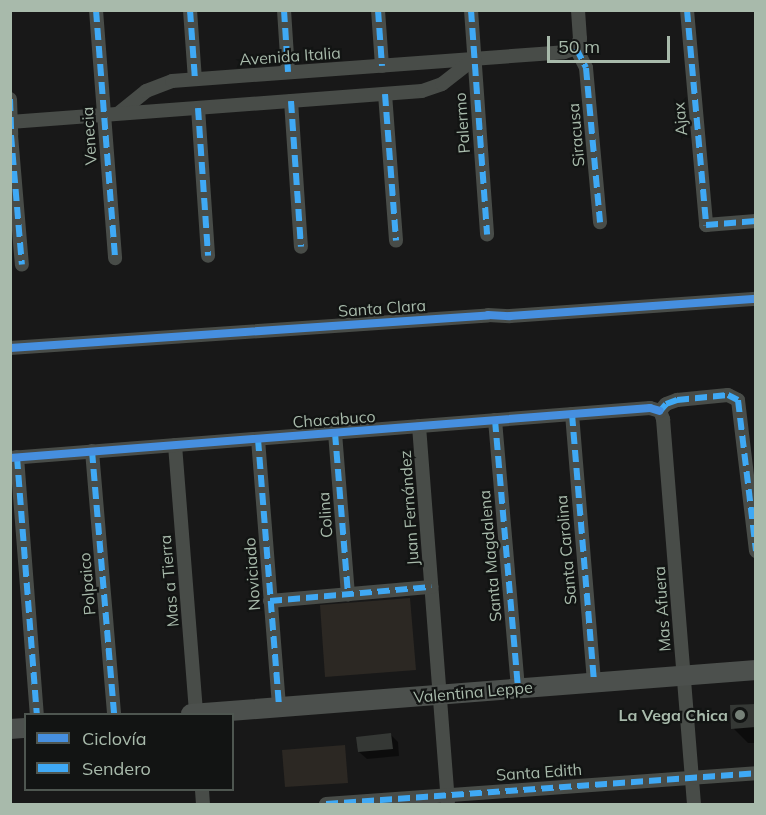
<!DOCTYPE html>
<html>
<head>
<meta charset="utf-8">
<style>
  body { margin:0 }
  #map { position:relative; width:766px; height:815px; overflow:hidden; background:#181818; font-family:Mulish,sans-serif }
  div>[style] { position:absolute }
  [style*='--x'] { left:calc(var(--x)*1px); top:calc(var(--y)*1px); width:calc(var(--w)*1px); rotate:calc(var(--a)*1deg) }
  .green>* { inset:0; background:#2c2823 }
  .shadow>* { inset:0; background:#0007 }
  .building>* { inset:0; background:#353835 }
  .street>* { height:14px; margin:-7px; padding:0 7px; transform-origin:7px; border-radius:7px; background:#484c48 }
  .secondary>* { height:20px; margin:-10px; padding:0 10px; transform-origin:10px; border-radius:10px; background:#4c504d }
  .quiet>* { height:6px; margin-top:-3px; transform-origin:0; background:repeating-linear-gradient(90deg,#3fa9f5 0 12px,transparent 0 18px) }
  .cycleway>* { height:8px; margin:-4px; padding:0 4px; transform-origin:4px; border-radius:4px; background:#468fdf }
  .dots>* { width:16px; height:16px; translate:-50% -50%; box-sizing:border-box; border:3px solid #121413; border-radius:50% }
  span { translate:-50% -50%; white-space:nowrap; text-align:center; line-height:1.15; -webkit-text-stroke:4.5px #121413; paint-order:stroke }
  .street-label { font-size:16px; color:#a8baab }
  .poi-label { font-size:16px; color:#a8baab; font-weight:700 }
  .right { translate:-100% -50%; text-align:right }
  .frame { position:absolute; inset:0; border:12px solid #a8baab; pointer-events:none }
  .legend { position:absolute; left:24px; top:713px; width:210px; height:78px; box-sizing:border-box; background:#121413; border:2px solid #4e5650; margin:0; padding:8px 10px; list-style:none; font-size:18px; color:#a8baab }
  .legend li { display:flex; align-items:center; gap:12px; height:30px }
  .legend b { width:30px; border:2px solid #4e5650 }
  .scale { position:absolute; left:547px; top:36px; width:123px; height:27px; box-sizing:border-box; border:3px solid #a8baab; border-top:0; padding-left:8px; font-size:18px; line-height:21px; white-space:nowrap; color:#a8baab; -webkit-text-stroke:4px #121413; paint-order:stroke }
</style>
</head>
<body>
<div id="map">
  <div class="green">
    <i style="clip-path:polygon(410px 598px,416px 670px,325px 677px,320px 605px)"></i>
    <i style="clip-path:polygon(345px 745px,348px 783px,285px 787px,282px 750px)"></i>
  </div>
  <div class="shadow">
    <i style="clip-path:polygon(756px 705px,756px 743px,748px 743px,733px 728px)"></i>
    <i style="clip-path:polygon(390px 734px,398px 742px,399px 756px,367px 759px,359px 752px)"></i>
  </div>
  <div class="building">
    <i style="clip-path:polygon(756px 704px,756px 727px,731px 729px,730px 705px)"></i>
    <i style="clip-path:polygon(391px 733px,393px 749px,358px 752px,356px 737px)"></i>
  </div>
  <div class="street">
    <i style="--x:96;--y:10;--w:249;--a:85.6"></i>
    <i style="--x:190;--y:10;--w:69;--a:85.9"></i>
    <i style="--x:284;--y:10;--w:62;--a:86.3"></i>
    <i style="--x:378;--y:10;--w:56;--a:85.9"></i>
    <i style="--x:471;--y:10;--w:225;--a:85.9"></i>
    <i style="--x:687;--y:10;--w:216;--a:84.9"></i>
    <i style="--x:706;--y:225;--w:50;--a:-4.6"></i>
    <i style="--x:576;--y:48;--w:22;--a:63"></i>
    <i style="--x:586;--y:68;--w:155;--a:84.8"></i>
    <i style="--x:576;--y:48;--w:10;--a:-66"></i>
    <i style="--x:580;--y:39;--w:29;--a:-94"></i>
    <i style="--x:385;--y:94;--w:147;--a:85.7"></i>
    <i style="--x:10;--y:99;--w:36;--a:88"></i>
    <i style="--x:11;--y:135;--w:130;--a:85.2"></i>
    <i style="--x:291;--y:101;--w:146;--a:86.1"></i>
    <i style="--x:198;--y:108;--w:148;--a:86.1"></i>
    <i style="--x:119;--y:113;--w:35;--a:-39"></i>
    <i style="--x:146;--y:91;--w:28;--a:-21"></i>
    <i style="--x:172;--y:81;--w:393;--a:-4.2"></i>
    <i style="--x:564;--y:52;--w:13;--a:-18"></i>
    <i style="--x:10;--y:122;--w:413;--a:-4.3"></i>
    <i style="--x:422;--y:91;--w:21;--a:-19"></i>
    <i style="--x:442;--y:84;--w:41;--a:-38"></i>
    <i style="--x:10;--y:348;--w:479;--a:-3.9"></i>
    <i style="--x:488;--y:315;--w:22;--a:3"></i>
    <i style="--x:510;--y:316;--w:247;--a:-4"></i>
    <i style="--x:660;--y:411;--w:9;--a:69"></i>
    <i style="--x:663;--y:419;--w:386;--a:85.4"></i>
    <i style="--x:660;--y:411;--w:9;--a:-49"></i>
    <i style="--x:666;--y:404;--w:12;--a:-20"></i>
    <i style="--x:677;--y:400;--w:51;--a:-5.6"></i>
    <i style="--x:728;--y:395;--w:11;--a:27"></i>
    <i style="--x:738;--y:400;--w:152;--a:83.2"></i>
    <i style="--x:572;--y:414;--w:269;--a:85.3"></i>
    <i style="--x:495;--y:420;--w:269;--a:85.1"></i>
    <i style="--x:419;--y:426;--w:377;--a:85.6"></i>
    <i style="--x:335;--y:433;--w:162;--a:85.4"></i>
    <i style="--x:258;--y:439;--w:269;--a:85.5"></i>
    <i style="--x:175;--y:445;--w:270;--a:85.5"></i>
    <i style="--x:92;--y:451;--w:264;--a:85.2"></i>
    <i style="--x:17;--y:457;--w:258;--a:85.6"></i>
    <i style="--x:10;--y:458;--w:642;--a:-4.47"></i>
    <i style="--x:650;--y:408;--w:10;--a:17"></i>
    <i style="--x:270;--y:601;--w:162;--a:-5"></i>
    <i style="--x:202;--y:790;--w:14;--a:86"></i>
    <i style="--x:326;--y:804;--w:431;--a:-4.1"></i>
  </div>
  <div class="secondary">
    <i style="--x:191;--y:714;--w:567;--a:-4.45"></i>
    <i style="--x:10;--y:729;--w:16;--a:-4"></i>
  </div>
  <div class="quiet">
    <i style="--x:96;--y:10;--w:249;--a:85.6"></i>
    <i style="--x:190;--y:10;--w:69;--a:85.9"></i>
    <i style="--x:284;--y:10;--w:62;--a:86.3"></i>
    <i style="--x:378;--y:10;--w:56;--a:85.9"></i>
    <i style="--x:471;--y:10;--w:225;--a:85.9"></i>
    <i style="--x:687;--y:10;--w:216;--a:84.9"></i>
    <i style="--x:706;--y:225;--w:50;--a:-4.6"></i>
    <i style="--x:576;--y:48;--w:22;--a:63"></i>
    <i style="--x:586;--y:68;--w:155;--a:84.8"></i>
    <i style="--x:385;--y:94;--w:147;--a:85.7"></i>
    <i style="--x:10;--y:99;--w:36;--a:88"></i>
    <i style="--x:11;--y:135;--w:130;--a:85.2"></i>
    <i style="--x:291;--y:101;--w:146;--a:86.1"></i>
    <i style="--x:198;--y:108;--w:148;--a:86.1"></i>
    <i style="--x:660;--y:411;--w:9;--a:-49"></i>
    <i style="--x:666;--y:404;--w:12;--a:-20"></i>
    <i style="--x:677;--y:400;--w:51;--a:-5.6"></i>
    <i style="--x:728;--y:395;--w:11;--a:27"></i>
    <i style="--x:738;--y:400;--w:152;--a:83.2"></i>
    <i style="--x:572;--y:414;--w:269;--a:85.3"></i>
    <i style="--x:495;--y:420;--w:269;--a:85.1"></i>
    <i style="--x:335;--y:433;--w:162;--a:85.4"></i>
    <i style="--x:258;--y:439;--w:269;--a:85.5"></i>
    <i style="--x:92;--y:451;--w:264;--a:85.2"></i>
    <i style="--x:17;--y:457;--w:258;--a:85.6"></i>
    <i style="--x:270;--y:601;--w:162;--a:-5"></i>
    <i style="--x:326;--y:804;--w:431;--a:-4.1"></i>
  </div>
  <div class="cycleway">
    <i style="--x:10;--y:348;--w:479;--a:-3.9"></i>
    <i style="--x:488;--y:315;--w:22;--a:3"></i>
    <i style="--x:510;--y:316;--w:247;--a:-4"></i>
    <i style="--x:10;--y:458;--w:642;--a:-4.47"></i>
    <i style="--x:650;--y:408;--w:10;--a:17"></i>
  </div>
  <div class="dots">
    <i style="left:740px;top:715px;background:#768178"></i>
  </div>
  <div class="street-label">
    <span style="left:290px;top:56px;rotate:-4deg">Avenida Italia</span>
    <span style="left:680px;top:119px;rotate:-95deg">Ajax</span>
    <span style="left:462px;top:123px;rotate:-94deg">Palermo</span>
    <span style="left:576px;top:135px;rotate:-95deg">Siracusa</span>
    <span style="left:89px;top:136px;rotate:-94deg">Venecia</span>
    <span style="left:382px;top:308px;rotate:-4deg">Santa Clara</span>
    <span style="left:334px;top:419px;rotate:-4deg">Chacabuco</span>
    <span style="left:409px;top:508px;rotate:-94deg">Juan Fernández</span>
    <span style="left:325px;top:515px;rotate:-94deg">Colina</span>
    <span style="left:566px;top:550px;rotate:-95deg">Santa Carolina</span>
    <span style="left:490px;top:556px;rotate:-95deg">Santa Magdalena</span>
    <span style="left:252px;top:574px;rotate:-94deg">Noviciado</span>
    <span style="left:169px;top:581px;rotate:-95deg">Mas a Tierra</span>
    <span style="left:87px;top:584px;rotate:-95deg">Polpaico</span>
    <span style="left:662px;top:609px;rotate:-94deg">Mas Afuera</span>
    <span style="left:473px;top:692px;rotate:-5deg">Valentina Leppe</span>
    <span style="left:539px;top:772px;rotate:-4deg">Santa Edith</span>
  </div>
  <div class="poi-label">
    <span class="right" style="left:728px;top:715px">La Vega Chica</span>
  </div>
  <div class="frame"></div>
  <ul class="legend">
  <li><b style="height:8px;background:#468fdf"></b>Ciclovía</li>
  <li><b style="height:8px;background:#3fa9f5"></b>Sendero</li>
  </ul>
  <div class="scale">50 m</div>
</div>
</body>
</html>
